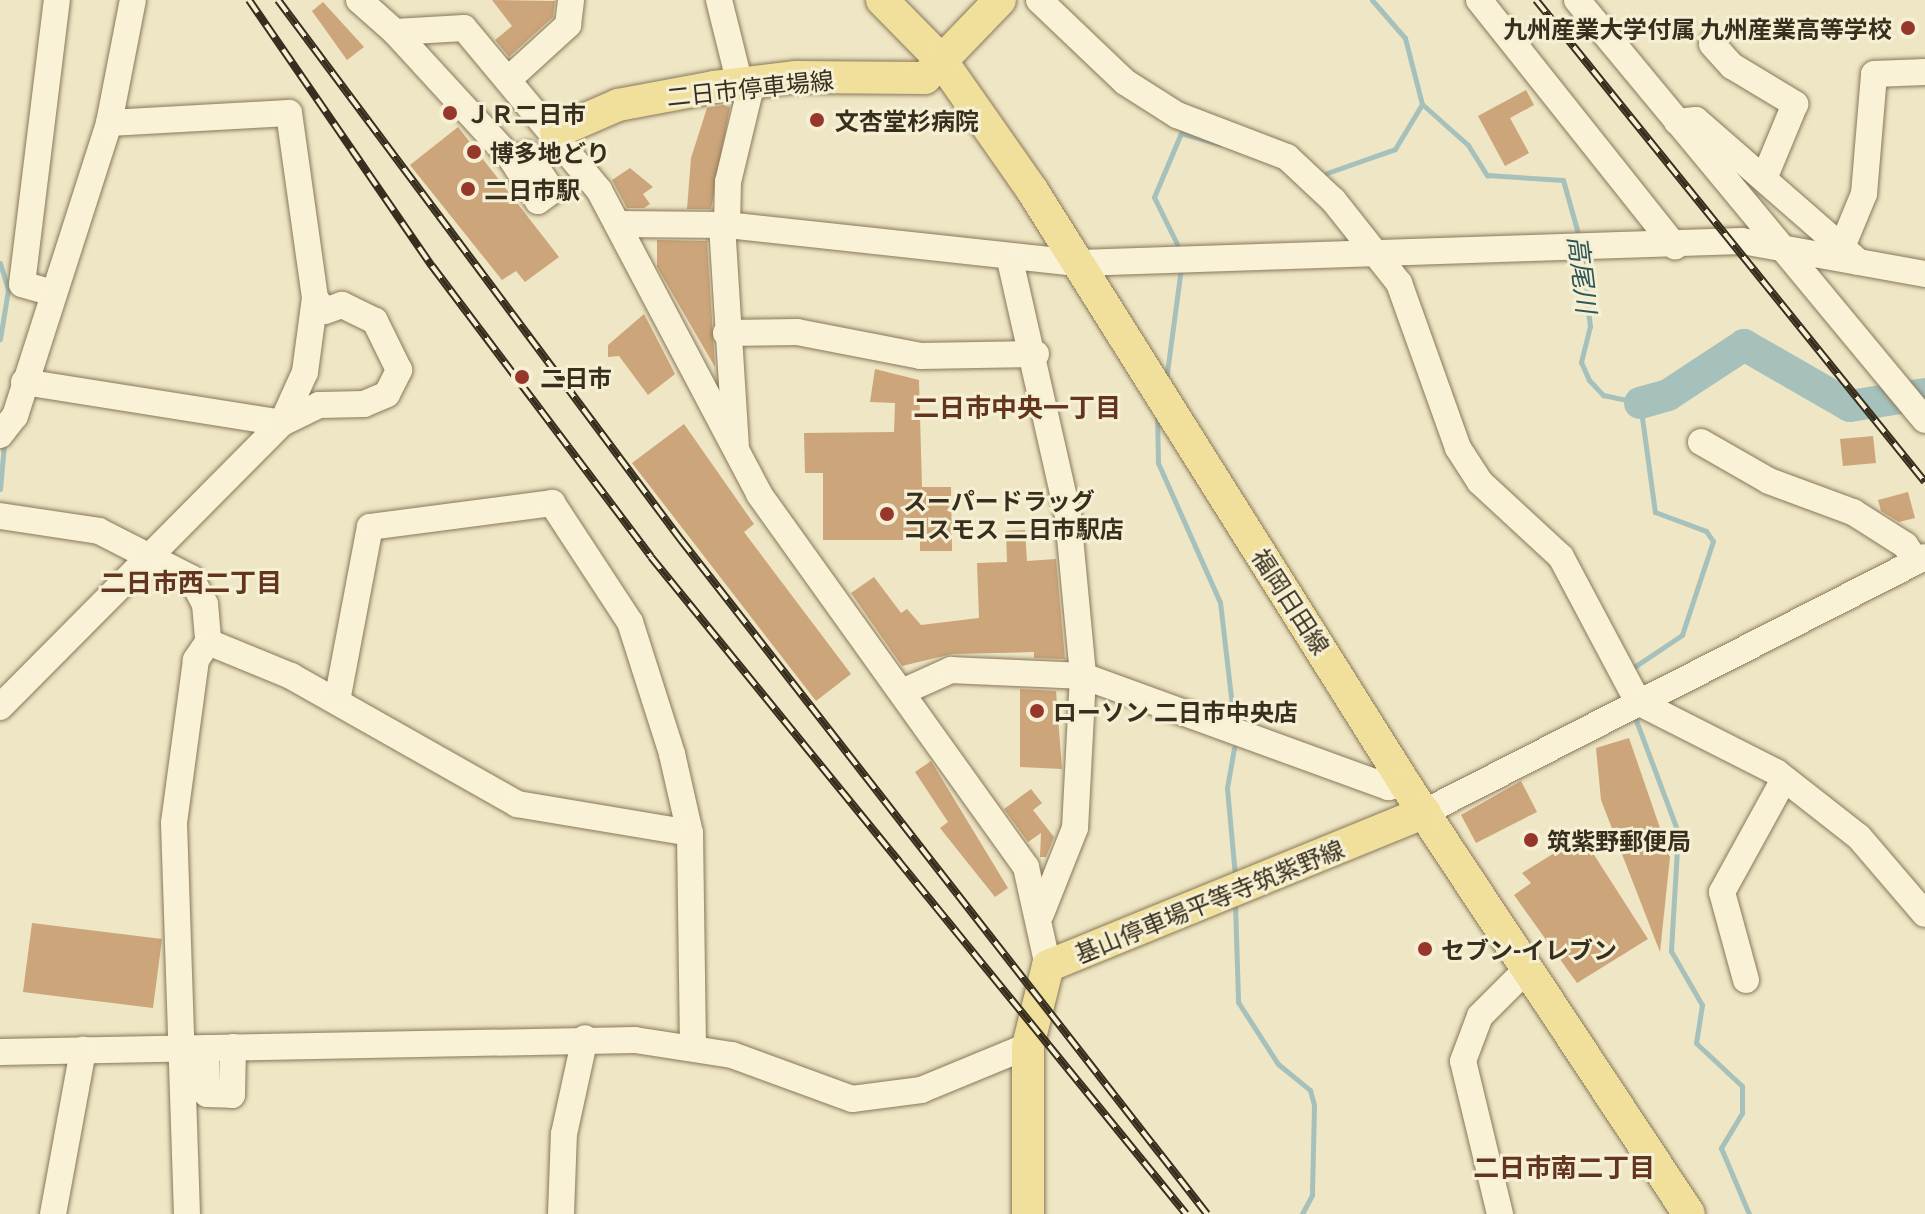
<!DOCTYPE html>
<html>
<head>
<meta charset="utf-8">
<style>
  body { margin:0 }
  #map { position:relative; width:1925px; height:1214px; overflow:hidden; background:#eee6c4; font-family:Literata,"Noto Sans JP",serif }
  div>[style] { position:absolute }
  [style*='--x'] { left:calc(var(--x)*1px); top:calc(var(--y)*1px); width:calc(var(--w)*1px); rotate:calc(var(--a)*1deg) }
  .stream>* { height:5px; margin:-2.5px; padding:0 2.5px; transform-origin:2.5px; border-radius:2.5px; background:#a6c1bc }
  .river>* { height:32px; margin:-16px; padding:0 16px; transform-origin:16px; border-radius:16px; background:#a6c1bc }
  .building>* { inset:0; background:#cca57a }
  .roads { filter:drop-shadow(0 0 2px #88785a) drop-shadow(0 0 2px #88785a) }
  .minor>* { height:26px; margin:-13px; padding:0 13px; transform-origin:13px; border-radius:13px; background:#f9f2d7 }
  .major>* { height:32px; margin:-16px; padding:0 16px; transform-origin:16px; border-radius:16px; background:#f1e09c }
  .rail>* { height:8px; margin-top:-4px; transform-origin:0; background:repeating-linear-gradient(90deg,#f5efd3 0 15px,#382e1e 0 30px); box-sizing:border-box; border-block:2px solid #382e1e }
  .dots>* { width:22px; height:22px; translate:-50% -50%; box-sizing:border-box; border:4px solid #f5efd3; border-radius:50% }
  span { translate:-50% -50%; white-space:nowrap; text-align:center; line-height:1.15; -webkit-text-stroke:6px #f5efd3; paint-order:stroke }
  .poi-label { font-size:24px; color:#382e1e; font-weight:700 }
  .right { translate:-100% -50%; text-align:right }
  .left { translate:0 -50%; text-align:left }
  .street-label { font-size:24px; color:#382e1e }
  .water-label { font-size:26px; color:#2e5658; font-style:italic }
  .neighbourhood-label { font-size:26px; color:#64351e; font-weight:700 }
</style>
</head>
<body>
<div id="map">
  <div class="stream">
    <i style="--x:1372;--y:0;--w:50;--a:49"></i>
    <i style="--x:1405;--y:38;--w:68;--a:75.6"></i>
    <i style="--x:1422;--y:104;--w:62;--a:41.7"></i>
    <i style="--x:1468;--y:145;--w:36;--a:58"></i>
    <i style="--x:1487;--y:175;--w:76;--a:3.8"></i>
    <i style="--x:1563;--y:180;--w:59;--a:74.3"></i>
    <i style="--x:1327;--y:173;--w:72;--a:-19.4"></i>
    <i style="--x:1395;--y:149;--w:52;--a:-59"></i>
    <i style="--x:1177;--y:244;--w:52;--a:-116.1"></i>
    <i style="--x:1154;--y:197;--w:69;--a:-67.1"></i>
    <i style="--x:1181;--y:133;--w:40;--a:16"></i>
    <i style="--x:1581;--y:255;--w:72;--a:82.8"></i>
    <i style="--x:1590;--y:326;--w:37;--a:104"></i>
    <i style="--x:1581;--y:362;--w:20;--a:66"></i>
    <i style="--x:1589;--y:380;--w:21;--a:47"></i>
    <i style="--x:1603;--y:395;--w:38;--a:12"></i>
    <i style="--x:1640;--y:403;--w:110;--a:82.2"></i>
    <i style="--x:1655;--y:512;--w:54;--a:20.4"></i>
    <i style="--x:1706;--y:531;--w:12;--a:55"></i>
    <i style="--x:1713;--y:541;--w:99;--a:108.3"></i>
    <i style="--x:1682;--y:635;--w:61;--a:146.3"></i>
    <i style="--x:0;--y:263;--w:28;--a:73"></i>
    <i style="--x:8;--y:290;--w:50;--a:99.3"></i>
    <i style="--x:1166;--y:380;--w:113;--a:-82.4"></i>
    <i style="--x:1157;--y:411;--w:52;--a:88.9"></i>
    <i style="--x:1158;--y:463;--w:152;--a:66"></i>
    <i style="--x:1220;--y:602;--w:114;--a:83.4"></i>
    <i style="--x:0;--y:489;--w:45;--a:-84.9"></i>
    <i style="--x:1634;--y:715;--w:125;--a:69.4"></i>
    <i style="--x:1678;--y:832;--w:119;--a:93.4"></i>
    <i style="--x:1671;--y:951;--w:62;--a:60.1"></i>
    <i style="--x:1702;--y:1005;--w:38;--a:99"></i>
    <i style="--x:1696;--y:1043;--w:63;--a:43.1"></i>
    <i style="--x:1742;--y:1086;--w:27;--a:90"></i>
    <i style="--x:1742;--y:1113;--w:41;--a:121"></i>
    <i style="--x:1721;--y:1148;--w:72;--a:67"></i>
    <i style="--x:1234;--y:748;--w:41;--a:99.9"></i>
    <i style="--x:1227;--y:788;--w:88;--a:84.8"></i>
    <i style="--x:1235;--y:904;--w:98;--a:88.2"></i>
    <i style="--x:1238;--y:1002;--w:74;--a:57.2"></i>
    <i style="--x:1278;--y:1064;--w:41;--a:39.1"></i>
    <i style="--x:1310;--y:1090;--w:16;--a:75"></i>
    <i style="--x:1314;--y:1105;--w:90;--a:91.3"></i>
    <i style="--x:1312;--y:1195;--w:21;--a:118"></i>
  </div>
  <div class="river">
    <i style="--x:1640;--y:403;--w:29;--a:-16"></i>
    <i style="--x:1668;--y:395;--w:91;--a:-33.3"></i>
    <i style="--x:1744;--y:345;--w:122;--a:29.9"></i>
    <i style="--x:1850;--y:406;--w:76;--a:-9.1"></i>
  </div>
  <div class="building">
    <i style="clip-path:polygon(492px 0,555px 1px,553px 17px,509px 57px,495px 40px,512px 26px)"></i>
    <i style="clip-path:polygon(323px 2px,364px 47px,347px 60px,312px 11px)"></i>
    <i style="clip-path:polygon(1526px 90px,1534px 105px,1510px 118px,1529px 153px,1505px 166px,1478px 116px)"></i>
    <i style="clip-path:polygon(723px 105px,730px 107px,711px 209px,687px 209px,691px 158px,707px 108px)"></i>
    <i style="clip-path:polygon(458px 127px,559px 257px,525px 282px,516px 271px,502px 280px,410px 165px)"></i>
    <i style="clip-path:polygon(630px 168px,653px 187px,643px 194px,650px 204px,644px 208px,627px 208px,612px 180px)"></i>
    <i style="clip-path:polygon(657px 240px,707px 241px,715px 367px,657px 267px)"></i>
    <i style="clip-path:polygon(644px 314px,675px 374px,648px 395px,619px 356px,608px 357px,608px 345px)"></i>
    <i style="clip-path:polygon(875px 369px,919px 380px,922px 487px,951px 487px,952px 551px,920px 551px,920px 540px,823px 540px,823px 473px,805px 473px,804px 433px,894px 432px,895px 403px,870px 402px)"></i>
    <i style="clip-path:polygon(684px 424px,754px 524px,744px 532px,851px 674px,816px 701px,632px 463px)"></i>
    <i style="clip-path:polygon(1873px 436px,1876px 463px,1843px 466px,1840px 439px)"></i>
    <i style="clip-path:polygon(1908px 492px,1915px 518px,1899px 522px,1881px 511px,1878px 500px)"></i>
    <i style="clip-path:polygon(1025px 530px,1027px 561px,1056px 559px,1065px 659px,1034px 658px,1034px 652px,952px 654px,902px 666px,851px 593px,874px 577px,901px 613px,907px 609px,921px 625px,979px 618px,977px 563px,1007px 562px,1006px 531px)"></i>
    <i style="clip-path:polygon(1020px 689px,1056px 691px,1062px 769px,1020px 767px)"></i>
    <i style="clip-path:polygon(1629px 738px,1670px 857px,1660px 952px,1601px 800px,1596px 748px)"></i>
    <i style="clip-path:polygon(931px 761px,1008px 888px,995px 897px,940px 828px,948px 822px,915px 772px)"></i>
    <i style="clip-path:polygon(1521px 781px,1537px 812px,1476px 843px,1461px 815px)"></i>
    <i style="clip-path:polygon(1031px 789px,1042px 803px,1033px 810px,1054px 837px,1046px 857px,1040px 857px,1041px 833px,1028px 842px,1004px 809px)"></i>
    <i style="clip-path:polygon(1582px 836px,1648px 939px,1577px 983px,1514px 895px,1531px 883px,1522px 873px)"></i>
    <i style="clip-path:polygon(32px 923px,162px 939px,153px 1008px,23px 992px)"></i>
  </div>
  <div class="roads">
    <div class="minor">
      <i style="--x:359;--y:0;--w:48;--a:41.6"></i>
      <i style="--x:395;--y:32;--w:69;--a:-3.3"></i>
      <i style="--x:464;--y:28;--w:211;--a:50.2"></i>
      <i style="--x:599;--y:190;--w:344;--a:62.2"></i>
      <i style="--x:759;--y:494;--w:459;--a:54.4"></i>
      <i style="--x:1026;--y:867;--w:101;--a:77.5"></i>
      <i style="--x:719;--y:0;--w:87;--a:76"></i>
      <i style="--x:1039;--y:0;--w:119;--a:43.6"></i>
      <i style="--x:1125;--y:82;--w:62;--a:32.4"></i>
      <i style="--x:1177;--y:115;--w:118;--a:20.9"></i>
      <i style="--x:1287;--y:157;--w:64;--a:43.1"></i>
      <i style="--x:1334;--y:201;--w:105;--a:51.6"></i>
      <i style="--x:1399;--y:283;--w:175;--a:70.3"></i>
      <i style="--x:1458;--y:448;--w:40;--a:57.1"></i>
      <i style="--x:1480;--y:482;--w:110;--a:42.8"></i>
      <i style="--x:1561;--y:557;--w:164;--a:62"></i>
      <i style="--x:1638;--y:702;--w:155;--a:26.9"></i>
      <i style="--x:1776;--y:772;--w:105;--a:38.1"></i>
      <i style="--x:1859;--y:837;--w:101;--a:49.4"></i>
      <i style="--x:1479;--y:0;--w:315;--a:51.5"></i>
      <i style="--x:1577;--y:0;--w:545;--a:50.36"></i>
      <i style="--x:395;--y:32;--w:175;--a:47.5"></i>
      <i style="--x:513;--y:161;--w:47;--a:58"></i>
      <i style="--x:538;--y:201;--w:17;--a:-36"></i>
      <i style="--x:552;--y:191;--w:45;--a:-124"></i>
      <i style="--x:1712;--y:44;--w:30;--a:48"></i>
      <i style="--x:1732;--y:66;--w:74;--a:31.1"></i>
      <i style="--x:1795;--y:104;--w:81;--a:112.5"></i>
      <i style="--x:510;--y:78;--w:79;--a:-42.4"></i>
      <i style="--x:568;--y:25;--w:25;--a:-83"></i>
      <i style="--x:1677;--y:122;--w:19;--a:-6"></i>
      <i style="--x:1696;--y:120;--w:216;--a:41.1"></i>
      <i style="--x:109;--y:123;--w:180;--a:-3.2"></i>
      <i style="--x:289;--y:113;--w:187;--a:82"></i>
      <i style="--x:618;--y:224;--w:109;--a:0.5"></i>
      <i style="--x:727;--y:225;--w:353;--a:6.2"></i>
      <i style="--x:1078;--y:263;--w:664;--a:-1.9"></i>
      <i style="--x:1742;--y:241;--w:186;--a:10.2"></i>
      <i style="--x:722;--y:225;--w:220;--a:86.4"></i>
      <i style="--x:727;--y:225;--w:43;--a:-88.7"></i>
      <i style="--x:728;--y:182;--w:103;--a:-76.5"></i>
      <i style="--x:1842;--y:247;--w:57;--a:-67.5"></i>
      <i style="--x:1864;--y:194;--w:120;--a:-85.2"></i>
      <i style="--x:1874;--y:74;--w:51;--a:-2.2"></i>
      <i style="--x:1010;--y:260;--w:262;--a:77.2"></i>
      <i style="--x:1068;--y:516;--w:161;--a:84.6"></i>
      <i style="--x:1083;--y:676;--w:152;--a:93"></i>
      <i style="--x:1075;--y:828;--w:92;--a:111.6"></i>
      <i style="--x:53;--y:293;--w:32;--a:-164"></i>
      <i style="--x:22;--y:284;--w:286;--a:-83"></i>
      <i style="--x:726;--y:333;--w:71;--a:-0.8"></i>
      <i style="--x:797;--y:332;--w:125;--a:11"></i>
      <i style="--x:920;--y:356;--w:116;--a:-1"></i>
      <i style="--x:24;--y:382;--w:261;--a:9"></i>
      <i style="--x:0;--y:435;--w:24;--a:-52"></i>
      <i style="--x:15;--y:416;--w:308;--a:-72.2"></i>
      <i style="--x:109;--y:123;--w:125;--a:-79"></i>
      <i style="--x:1701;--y:442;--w:78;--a:29.8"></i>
      <i style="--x:1769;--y:481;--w:90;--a:20.3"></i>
      <i style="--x:1853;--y:512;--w:62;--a:32.4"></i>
      <i style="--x:1905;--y:545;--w:19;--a:55"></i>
      <i style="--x:0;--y:516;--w:100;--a:8.6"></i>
      <i style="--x:99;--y:531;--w:103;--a:27.1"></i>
      <i style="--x:191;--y:578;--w:30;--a:62"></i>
      <i style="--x:205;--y:604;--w:38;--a:85"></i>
      <i style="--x:208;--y:642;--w:22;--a:124"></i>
      <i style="--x:196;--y:660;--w:164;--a:97.7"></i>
      <i style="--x:174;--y:823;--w:391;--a:88.1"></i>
      <i style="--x:208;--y:642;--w:90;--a:22.3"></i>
      <i style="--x:291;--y:676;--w:260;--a:29.5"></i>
      <i style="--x:517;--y:804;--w:175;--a:9.5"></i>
      <i style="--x:902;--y:692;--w:54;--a:-24.2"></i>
      <i style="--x:951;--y:670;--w:132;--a:2.6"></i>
      <i style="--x:1083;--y:676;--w:325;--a:20"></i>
      <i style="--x:1388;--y:787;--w:17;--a:-10"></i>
      <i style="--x:337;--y:701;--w:177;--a:-79.3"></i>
      <i style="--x:370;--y:527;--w:184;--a:-7.5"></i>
      <i style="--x:552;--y:503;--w:142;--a:56.8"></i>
      <i style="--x:630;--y:622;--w:139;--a:72.3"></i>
      <i style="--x:672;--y:754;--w:81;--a:77.2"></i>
      <i style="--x:690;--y:833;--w:212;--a:89.2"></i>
      <i style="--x:0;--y:707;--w:400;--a:-45.2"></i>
      <i style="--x:282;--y:423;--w:41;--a:-25.9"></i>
      <i style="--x:319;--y:405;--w:45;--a:-1.3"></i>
      <i style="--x:364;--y:404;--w:25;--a:-23"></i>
      <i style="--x:387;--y:394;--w:27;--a:-63"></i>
      <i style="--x:399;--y:370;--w:55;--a:-116.1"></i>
      <i style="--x:375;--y:321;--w:37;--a:-154"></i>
      <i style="--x:342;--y:305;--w:18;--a:161"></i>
      <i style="--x:325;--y:311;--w:16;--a:-128"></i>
      <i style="--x:315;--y:298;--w:75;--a:97.7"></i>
      <i style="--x:305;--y:372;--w:56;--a:114.3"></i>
      <i style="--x:1425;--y:812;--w:561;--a:-27.02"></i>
      <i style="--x:1746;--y:980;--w:91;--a:-105.3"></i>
      <i style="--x:1722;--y:892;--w:129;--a:-61.2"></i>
      <i style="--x:206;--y:1048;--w:46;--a:88.8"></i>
      <i style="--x:207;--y:1094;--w:25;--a:2"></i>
      <i style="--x:232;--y:1095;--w:48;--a:-88.8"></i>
      <i style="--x:0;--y:1052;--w:635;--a:-1.08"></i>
      <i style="--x:635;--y:1040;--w:98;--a:8.8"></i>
      <i style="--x:732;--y:1055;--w:128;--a:20.1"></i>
      <i style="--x:852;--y:1099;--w:70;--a:-7.4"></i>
      <i style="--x:921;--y:1090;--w:116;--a:-22.4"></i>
      <i style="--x:53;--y:1214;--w:167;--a:-79.6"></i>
      <i style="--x:561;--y:1214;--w:80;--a:-87.9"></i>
      <i style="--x:564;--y:1134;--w:98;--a:-77.7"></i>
      <i style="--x:1500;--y:1214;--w:157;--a:-103.6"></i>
      <i style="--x:1463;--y:1061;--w:48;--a:-69.3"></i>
      <i style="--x:1480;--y:1016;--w:69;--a:-45"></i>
    </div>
    <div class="major">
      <i style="--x:882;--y:0;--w:84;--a:45.5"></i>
      <i style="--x:941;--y:60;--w:159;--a:55"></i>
      <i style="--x:1032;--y:190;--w:701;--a:57.87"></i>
      <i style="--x:1405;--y:784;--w:515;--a:56.56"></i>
      <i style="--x:556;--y:132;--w:68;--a:-23.5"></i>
      <i style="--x:618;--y:105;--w:98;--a:-10.6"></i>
      <i style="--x:714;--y:87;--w:83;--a:-7"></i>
      <i style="--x:796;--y:77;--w:129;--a:0.4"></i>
      <i style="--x:925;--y:78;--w:108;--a:-46.1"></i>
      <i style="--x:1028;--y:1214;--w:168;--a:-90"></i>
      <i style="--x:1028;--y:1046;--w:82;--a:-76"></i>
      <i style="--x:1048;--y:966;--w:407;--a:-22.2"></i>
    </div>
  </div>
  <div class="rail">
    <i style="--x:249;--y:0;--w:323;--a:55.5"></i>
    <i style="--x:432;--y:266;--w:364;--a:53"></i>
    <i style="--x:651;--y:557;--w:847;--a:50.84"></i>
    <i style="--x:278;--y:0;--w:674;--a:53.27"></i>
    <i style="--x:681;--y:540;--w:855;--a:52.03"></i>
    <i style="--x:1536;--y:0;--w:619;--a:51.09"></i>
  </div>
  <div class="dots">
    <i style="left:1908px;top:28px;background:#97362b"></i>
    <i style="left:450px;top:113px;background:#97362b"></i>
    <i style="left:817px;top:120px;background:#97362b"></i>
    <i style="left:474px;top:152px;background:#97362b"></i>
    <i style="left:468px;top:189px;background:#97362b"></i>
    <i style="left:522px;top:377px;background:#97362b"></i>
    <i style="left:887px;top:514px;background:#97362b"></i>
    <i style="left:1037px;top:711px;background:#97362b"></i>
    <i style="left:1531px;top:840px;background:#97362b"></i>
    <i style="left:1425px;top:949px;background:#97362b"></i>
  </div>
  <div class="poi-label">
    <span class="right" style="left:1892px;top:28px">九州産業大学付属 九州産業高等学校</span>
    <span class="left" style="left:466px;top:113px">ＪＲ二日市</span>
    <span class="left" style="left:835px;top:120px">文杏堂杉病院</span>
    <span class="left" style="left:490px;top:152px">博多地どり</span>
    <span class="left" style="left:484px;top:189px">二日市駅</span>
    <span class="left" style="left:540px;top:377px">二日市</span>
    <span class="left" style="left:903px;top:514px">スーパードラッグ<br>コスモス 二日市駅店</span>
    <span class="left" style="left:1053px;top:711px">ローソン 二日市中央店</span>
    <span class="left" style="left:1547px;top:840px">筑紫野郵便局</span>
    <span class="left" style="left:1441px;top:949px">セブン-イレブン</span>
  </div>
  <div class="street-label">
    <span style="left:750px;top:87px;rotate:-6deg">二日市停車場線</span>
    <span style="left:1292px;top:601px;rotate:57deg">福岡日田線</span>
    <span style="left:1209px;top:900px;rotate:-22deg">基山停車場平等寺筑紫野線</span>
  </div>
  <div class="water-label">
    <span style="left:1584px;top:274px;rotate:83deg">高尾川</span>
  </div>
  <div class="neighbourhood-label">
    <span style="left:1017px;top:406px">二日市中央一丁目</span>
    <span style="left:191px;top:581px">二日市西二丁目</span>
    <span style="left:1564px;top:1166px">二日市南二丁目</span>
  </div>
</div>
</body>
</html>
